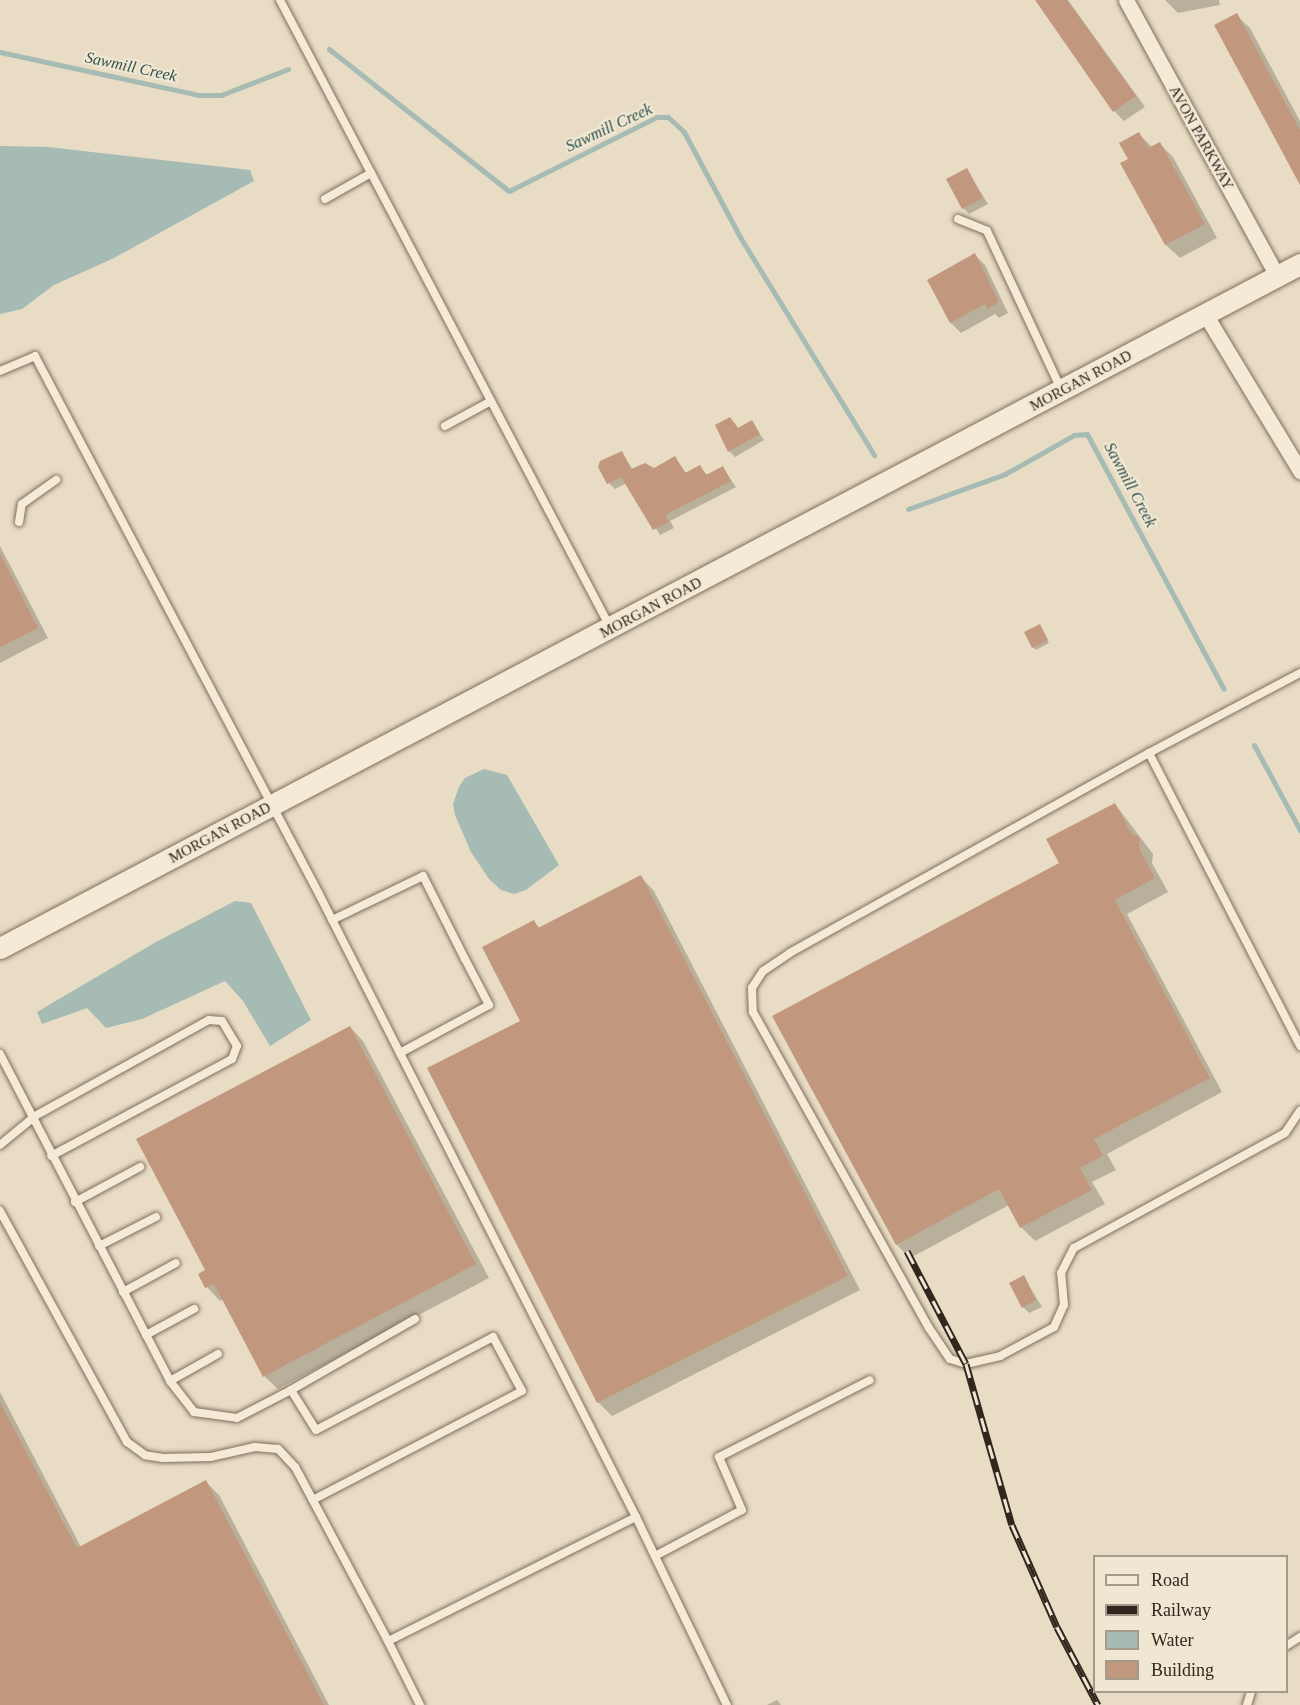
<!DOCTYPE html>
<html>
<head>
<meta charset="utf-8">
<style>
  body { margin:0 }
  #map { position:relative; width:1300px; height:1705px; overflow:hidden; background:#e8dcc4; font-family:"Times New Roman",serif }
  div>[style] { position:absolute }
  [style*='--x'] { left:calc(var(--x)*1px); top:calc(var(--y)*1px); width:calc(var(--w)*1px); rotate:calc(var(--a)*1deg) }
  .water>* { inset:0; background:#a5bbb4 }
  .shadow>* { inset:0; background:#0003 }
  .stream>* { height:5px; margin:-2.5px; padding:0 2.5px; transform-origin:2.5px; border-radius:2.5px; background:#a5bbb4 }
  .building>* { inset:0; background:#c1987e }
  .roads { filter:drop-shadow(0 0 2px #806e5d) drop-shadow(0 0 2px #806e5d) }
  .lane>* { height:8px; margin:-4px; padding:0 4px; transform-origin:4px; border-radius:4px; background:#f4ead6 }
  .street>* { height:15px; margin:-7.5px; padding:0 7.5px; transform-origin:7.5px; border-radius:7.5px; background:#f4ead6 }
  .secondary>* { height:21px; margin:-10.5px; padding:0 10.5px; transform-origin:10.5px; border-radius:10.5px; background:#f4ead6 }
  .rail>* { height:7px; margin-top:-3.5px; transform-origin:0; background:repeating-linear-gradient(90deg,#f0e7d2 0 14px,#32271f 0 28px); box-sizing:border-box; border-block:2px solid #32271f }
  span { translate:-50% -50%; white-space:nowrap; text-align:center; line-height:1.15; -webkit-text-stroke:4.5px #f0e7d2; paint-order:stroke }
  .street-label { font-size:15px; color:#32271f }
  .water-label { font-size:16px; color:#30504d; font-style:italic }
  .legend { position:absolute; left:1093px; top:1555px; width:195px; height:138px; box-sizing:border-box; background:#f0e7d2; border:2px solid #a49a8a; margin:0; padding:8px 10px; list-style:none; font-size:18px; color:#32271f }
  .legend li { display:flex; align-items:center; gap:12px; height:30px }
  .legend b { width:30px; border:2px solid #a49a8a }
</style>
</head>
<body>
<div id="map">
  <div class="water">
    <i style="clip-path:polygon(0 146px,48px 147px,250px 170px,254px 181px,114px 258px,54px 285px,22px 309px,0 314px)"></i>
    <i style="clip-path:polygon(484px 769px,507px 775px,559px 865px,526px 890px,514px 894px,501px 890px,489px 879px,471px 852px,455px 815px,453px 804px,459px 787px,465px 778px)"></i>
    <i style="clip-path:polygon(235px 901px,251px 903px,311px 1020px,270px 1046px,243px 1001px,225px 981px,142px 1019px,106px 1028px,87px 1008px,42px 1024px,37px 1012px,156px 942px)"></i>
  </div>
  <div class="shadow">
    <i style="clip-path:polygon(1047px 0,1068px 0,1145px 107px,1124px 121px,1114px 111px)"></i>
    <i style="clip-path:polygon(1165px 0,1219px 0,1220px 5px,1178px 13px)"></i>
    <i style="clip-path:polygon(1236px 15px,1250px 28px,1300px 121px,1300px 182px)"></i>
    <i style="clip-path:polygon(1139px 134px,1152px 147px,1159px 143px,1173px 157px,1217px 238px,1180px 258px,1166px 245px,1122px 164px,1130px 160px)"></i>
    <i style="clip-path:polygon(967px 170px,988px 204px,969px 214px,963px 208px)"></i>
    <i style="clip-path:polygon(975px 255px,985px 265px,1008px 313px,999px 318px,995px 314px,961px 333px,951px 323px,929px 280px)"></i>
    <i style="clip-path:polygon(730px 419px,739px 429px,751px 422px,764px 440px,735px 457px,729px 451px)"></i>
    <i style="clip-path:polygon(622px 453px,633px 470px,654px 469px,675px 458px,687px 474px,699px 466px,708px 476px,723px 468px,736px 487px,670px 521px,674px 528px,660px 535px,627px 483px,615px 489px,609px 483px)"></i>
    <i style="clip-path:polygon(0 546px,48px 638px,0 663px)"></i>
    <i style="clip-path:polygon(1042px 629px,1049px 643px,1036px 650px,1033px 647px)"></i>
    <i style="clip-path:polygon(1115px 804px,1153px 854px,1152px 863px,1168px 892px,1127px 914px,1222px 1092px,1107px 1154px,1116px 1170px,1092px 1182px,1105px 1204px,1035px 1241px,1021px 1227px,1009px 1205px,910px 1258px,897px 1245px,1061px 864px)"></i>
    <i style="clip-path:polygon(641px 877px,654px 891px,860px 1290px,612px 1416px,598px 1402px,522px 1021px,534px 922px,540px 928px)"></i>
    <i style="clip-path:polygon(350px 1027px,363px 1041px,489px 1278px,278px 1389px,264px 1376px,224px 1299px,220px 1301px,207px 1287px,207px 1270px)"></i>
    <i style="clip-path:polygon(1024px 1277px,1042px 1307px,1029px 1313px,1023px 1307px)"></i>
    <i style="clip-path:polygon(0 1392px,81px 1547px,206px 1482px,219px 1495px,329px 1705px,0 1705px)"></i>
    <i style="clip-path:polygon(777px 1700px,781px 1705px,767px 1705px)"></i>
  </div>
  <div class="stream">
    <i style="--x:329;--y:49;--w:229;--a:38.3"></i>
    <i style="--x:509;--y:191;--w:165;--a:-26.6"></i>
    <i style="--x:657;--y:117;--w:11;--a:0"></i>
    <i style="--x:668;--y:117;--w:22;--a:43"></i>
    <i style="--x:684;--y:132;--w:119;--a:61.9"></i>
    <i style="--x:740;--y:237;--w:256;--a:58.4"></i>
    <i style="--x:0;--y:52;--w:204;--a:12.2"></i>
    <i style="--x:199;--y:95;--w:22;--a:0"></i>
    <i style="--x:221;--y:95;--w:72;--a:-21.2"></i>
    <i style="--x:908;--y:509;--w:103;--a:-19.8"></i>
    <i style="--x:1005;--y:474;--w:79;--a:-29.5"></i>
    <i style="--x:1074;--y:435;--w:13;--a:-4"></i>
    <i style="--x:1087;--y:434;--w:289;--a:61.8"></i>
    <i style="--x:1254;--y:745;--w:97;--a:61.6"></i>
  </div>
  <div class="building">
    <i style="clip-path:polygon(1035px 0,1067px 0,1136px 96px,1113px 112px)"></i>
    <i style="clip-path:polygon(1237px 13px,1300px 130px,1300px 185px,1214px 25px)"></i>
    <i style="clip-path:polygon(1139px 132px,1148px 148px,1160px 142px,1205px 224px,1165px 245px,1120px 163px,1128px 159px,1119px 143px)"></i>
    <i style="clip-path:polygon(967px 168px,983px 198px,962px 209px,946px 179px)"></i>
    <i style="clip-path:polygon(975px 253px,999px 302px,987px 309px,985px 304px,950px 323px,927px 280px)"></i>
    <i style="clip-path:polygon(730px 417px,738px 428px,752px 420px,760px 434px,728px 452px,715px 425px)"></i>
    <i style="clip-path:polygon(622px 451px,631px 469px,645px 463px,654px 468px,675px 456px,685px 473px,700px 465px,706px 475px,723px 466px,731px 481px,665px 515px,669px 522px,653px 530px,621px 477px,607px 484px,598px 467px,600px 461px)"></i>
    <i style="clip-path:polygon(0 553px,38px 628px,0 647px)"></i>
    <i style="clip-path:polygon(1040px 624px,1048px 640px,1032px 648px,1024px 632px)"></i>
    <i style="clip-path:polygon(1115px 803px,1131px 833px,1140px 838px,1139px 848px,1155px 878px,1115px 900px,1210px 1078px,1094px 1139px,1103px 1156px,1080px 1168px,1092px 1190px,1020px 1228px,999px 1189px,896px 1245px,772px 1016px,1059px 863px,1046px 839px)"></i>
    <i style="clip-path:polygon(641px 875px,848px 1276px,597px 1403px,427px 1068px,520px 1021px,482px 947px,534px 920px,538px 928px)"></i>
    <i style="clip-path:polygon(350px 1026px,476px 1264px,263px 1377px,214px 1284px,205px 1288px,198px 1274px,205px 1270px,136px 1139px)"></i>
    <i style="clip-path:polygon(1024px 1275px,1036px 1300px,1022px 1308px,1009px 1283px)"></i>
    <i style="clip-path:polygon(0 1402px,77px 1548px,206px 1480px,324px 1705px,0 1705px)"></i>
  </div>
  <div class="roads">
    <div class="lane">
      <i style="--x:280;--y:0;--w:706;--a:62.24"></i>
      <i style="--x:325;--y:199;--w:53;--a:-29.5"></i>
      <i style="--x:958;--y:219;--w:31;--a:22"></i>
      <i style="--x:987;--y:231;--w:172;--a:64.9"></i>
      <i style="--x:0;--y:371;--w:38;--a:-23"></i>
      <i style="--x:35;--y:356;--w:608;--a:62.17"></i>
      <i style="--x:319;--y:894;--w:699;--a:63.03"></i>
      <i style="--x:636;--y:1517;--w:277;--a:153.4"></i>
      <i style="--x:388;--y:1641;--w:197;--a:-118.1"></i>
      <i style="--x:295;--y:1467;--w:25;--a:-133"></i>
      <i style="--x:278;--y:1449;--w:23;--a:-175"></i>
      <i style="--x:255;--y:1447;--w:45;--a:167.2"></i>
      <i style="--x:211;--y:1457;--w:48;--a:178.8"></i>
      <i style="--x:163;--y:1458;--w:18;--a:-171"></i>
      <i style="--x:145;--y:1455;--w:22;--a:-144"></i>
      <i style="--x:127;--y:1442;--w:264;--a:-118.8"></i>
      <i style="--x:445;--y:426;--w:52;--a:-28.5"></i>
      <i style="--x:19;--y:522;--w:18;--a:-81"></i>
      <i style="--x:22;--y:504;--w:42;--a:-35.2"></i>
      <i style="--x:1300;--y:673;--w:171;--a:152.1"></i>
      <i style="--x:1149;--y:753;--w:330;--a:62.7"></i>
      <i style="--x:1149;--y:753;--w:411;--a:150.9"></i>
      <i style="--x:790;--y:953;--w:32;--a:146"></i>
      <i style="--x:763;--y:971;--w:20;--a:123"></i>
      <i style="--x:752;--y:988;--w:24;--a:88"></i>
      <i style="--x:753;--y:1012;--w:362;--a:60.9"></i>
      <i style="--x:929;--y:1328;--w:37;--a:56"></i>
      <i style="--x:950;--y:1359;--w:17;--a:17"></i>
      <i style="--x:966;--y:1364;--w:35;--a:-13"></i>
      <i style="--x:1000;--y:1356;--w:61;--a:-28.2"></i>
      <i style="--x:1054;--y:1327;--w:24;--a:-66"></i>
      <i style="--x:1064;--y:1305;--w:32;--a:-95"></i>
      <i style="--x:1061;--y:1273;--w:28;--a:-63"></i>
      <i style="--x:1074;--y:1248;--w:240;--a:-28.6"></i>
      <i style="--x:1285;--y:1133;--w:27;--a:-56"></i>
      <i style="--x:332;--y:920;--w:101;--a:-25.8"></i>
      <i style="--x:423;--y:876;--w:93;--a:63.2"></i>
      <i style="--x:465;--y:959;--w:52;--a:62.4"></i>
      <i style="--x:489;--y:1005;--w:101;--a:151.7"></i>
      <i style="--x:0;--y:1054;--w:369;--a:62.5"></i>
      <i style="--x:170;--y:1381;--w:39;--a:52"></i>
      <i style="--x:194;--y:1412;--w:43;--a:7.9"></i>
      <i style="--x:237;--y:1418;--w:61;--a:-27.4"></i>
      <i style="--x:291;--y:1390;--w:47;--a:58"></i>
      <i style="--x:316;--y:1430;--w:200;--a:-27.7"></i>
      <i style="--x:493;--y:1337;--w:61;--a:61.8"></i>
      <i style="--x:522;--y:1391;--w:236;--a:152.5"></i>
      <i style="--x:0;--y:1145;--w:45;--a:-39.6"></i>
      <i style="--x:35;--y:1116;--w:199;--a:-28.9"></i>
      <i style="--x:209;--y:1020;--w:13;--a:4"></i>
      <i style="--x:222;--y:1021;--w:29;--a:59"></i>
      <i style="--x:237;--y:1046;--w:14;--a:111"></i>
      <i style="--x:232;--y:1059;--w:205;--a:151.8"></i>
      <i style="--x:75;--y:1202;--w:74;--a:-28.3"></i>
      <i style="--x:99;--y:1246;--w:64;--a:-27"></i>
      <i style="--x:123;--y:1292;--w:60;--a:-28.7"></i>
      <i style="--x:146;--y:1335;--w:55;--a:-28.4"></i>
      <i style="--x:170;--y:1381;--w:55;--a:-29.4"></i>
      <i style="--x:291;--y:1390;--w:143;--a:-29.8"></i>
      <i style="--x:636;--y:1517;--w:209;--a:64.2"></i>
      <i style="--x:655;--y:1556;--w:98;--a:-27.9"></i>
      <i style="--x:742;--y:1510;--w:58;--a:-113.5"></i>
      <i style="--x:719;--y:1457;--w:169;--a:-27"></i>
      <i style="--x:388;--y:1641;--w:72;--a:63.4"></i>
      <i style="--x:1286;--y:1646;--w:17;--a:-33"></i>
      <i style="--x:1247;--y:1705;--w:14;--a:-73"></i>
    </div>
    <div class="street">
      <i style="--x:1126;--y:0;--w:315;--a:61.3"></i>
      <i style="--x:1205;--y:314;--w:184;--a:58.8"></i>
    </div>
    <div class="secondary">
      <i style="--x:0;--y:948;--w:1469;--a:-27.75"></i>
    </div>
  </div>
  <div class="rail">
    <i style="--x:907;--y:1251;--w:127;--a:62.4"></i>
    <i style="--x:966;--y:1364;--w:167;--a:74.1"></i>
    <i style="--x:1012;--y:1525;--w:111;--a:66.2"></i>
    <i style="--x:1057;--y:1627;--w:88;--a:62.3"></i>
  </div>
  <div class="street-label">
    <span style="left:1201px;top:138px;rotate:61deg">AVON PARKWAY</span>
    <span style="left:1081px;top:381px;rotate:-28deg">MORGAN ROAD</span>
    <span style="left:651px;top:608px;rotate:-28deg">MORGAN ROAD</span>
    <span style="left:220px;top:833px;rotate:-28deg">MORGAN ROAD</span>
  </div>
  <div class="water-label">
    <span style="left:131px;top:67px;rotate:12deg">Sawmill Creek</span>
    <span style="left:609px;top:128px;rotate:-25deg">Sawmill Creek</span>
    <span style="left:1130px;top:485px;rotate:62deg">Sawmill Creek</span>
  </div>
  <ul class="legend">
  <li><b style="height:8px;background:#f4ead6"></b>Road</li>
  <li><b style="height:8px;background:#32271f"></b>Railway</li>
  <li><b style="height:16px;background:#a5bbb4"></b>Water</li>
  <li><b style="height:16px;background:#c1987e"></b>Building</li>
  </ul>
</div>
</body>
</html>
